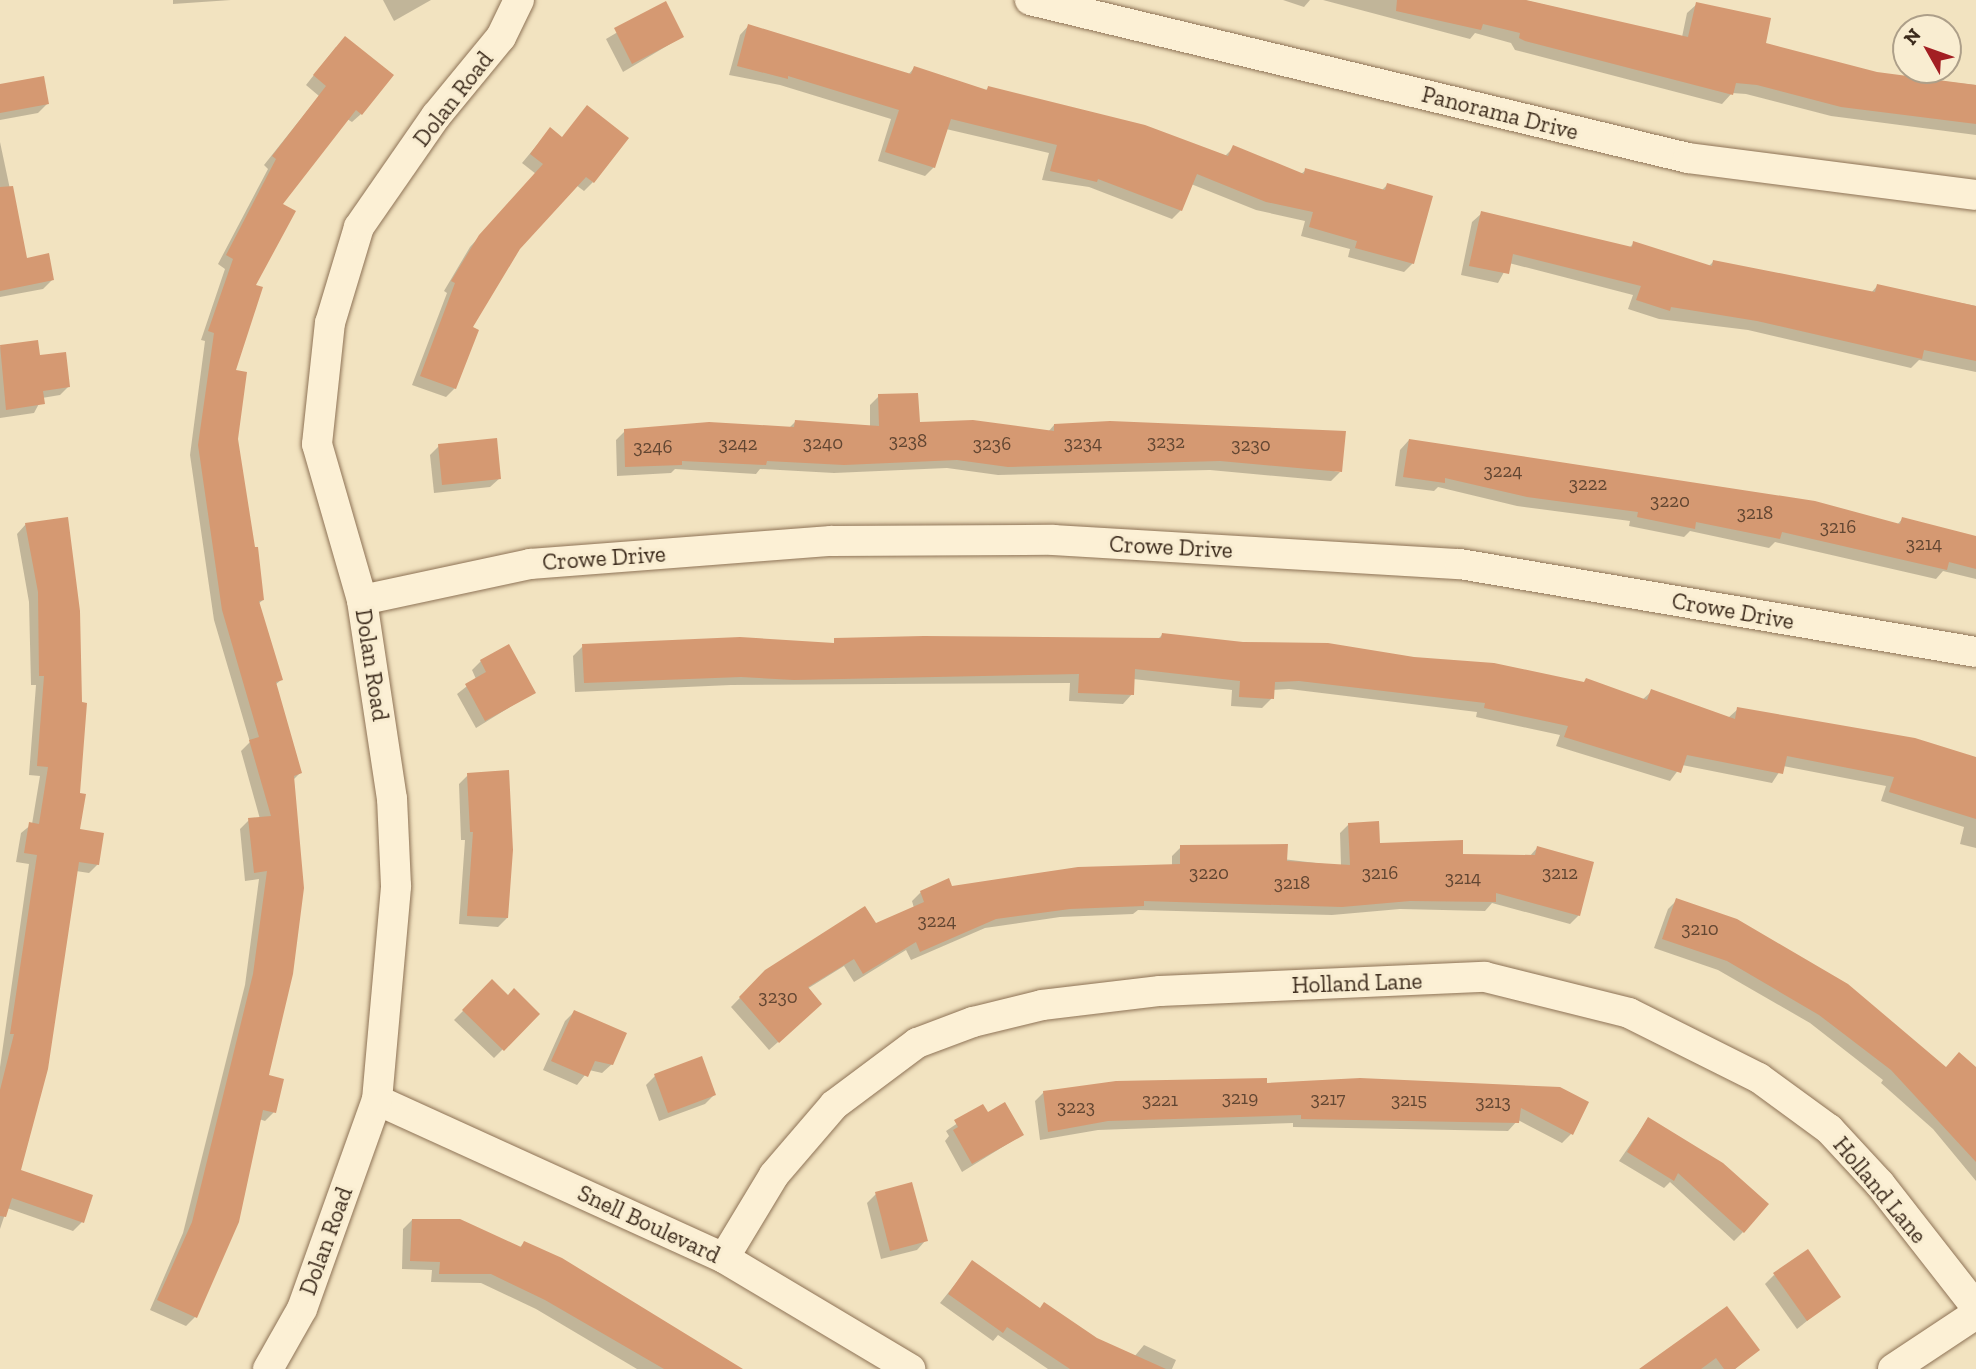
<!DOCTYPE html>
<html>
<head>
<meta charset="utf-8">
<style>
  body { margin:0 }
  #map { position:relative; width:1976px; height:1369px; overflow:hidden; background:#f2e3c0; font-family:"Zilla Slab",serif }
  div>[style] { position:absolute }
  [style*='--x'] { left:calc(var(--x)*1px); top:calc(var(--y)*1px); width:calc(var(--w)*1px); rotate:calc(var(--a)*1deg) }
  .shadow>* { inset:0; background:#0003 }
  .building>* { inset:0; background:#d59972 }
  .roads { filter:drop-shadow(0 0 2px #8e7356) drop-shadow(0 0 2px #8e7356) }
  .minor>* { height:30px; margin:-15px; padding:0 15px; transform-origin:15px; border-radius:15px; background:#fcf0d5 }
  span { translate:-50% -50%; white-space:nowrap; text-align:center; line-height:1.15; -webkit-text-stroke:6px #f9edd1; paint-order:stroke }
  .number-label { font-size:19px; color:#624632 }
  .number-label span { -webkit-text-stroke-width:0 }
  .street-label { font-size:23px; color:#3c2b1c }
  .north { position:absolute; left:1892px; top:14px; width:70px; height:70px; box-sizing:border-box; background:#f9edd1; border:2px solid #ad9f89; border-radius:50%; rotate:310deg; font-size:19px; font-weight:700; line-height:28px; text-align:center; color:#3c2b1c }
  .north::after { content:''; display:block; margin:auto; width:24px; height:32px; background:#a31f23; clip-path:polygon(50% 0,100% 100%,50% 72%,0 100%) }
</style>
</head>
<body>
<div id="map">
  <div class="shadow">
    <i style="clip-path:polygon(173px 0,231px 0,173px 4px)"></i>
    <i style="clip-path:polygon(383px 0,431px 0,394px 21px)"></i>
    <i style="clip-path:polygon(1283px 0,1310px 0,1304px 7px)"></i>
    <i style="clip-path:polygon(1323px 0,1524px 0,1682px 37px,1687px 13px,1697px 4px,1764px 45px,1877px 74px,1976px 85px,1976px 135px,1831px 116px,1746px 94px,1732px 93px,1722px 104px,1515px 50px,1511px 43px,1475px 33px,1470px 39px)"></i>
    <i style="clip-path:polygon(665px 4px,682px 37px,623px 72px,606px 39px)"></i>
    <i style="clip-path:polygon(749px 25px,908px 75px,914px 68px,985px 91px,988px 88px,1224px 157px,1234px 147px,1301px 174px,1306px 170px,1381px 191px,1387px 185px,1413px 263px,1404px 272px,1348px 257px,1350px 249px,1301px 236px,1305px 221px,1256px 210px,1191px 184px,1181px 210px,1172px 219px,1089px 187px,1042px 180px,1049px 153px,946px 129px,934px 167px,925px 176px,878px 161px,891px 119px,780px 85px,729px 75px,740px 35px)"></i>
    <i style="clip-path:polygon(336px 47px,361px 114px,352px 122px,347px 119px,280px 205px,254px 286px,234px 372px,236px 439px,263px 600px,258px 604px,281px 680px,275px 685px,300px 773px,293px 780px,267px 1077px,274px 1112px,265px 1121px,259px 1119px,195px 1317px,186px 1326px,150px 1310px,183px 1233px,245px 985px,259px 879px,245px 881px,240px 829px,249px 820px,260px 819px,241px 751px,250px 742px,214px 620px,190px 455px,205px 341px,201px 340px,225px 269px,218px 264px,268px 169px,264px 165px,319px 96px,306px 85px)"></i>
    <i style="clip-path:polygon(0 85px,47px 104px,38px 113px,0 120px)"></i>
    <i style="clip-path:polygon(542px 139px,593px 182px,584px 191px,576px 185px,519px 248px,470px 328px,455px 388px,446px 397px,412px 385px,447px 293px,444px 291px,470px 247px,536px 174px,522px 163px)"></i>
    <i style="clip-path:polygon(0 142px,25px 260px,52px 280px,43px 289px,0 297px)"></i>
    <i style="clip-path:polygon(1482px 213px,1629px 248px,1634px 243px,1708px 267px,1713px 262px,1871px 293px,1877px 286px,1976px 306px,1976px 372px,1919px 360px,1911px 368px,1748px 330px,1659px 319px,1628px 309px,1633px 295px,1509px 263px,1498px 283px,1461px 275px,1472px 222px)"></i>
    <i style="clip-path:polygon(36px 342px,38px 357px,69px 386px,60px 395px,42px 398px,34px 413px,0 418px,0 347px)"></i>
    <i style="clip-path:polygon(879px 396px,918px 424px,1048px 432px,1054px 425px,1340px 472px,1331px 481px,1210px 470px,998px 475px,947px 468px,834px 473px,760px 469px,756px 474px,675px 469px,671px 473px,617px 476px,616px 440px,625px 431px,788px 429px,795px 422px,870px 427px,870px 405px)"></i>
    <i style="clip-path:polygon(1409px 440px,1897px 525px,1903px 518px,1976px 538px,1976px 579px,1943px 571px,1936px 579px,1775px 542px,1769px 548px,1690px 531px,1684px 537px,1629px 526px,1630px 521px,1517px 506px,1438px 487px,1434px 491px,1395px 486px,1400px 450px)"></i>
    <i style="clip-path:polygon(439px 446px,500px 478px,490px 487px,434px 493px,430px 455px)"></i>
    <i style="clip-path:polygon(26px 524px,78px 795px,78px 830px,98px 864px,89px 873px,76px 871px,19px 1171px,82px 1222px,73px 1231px,7px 1208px,0 1229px,0 1067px,29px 864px,16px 862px,21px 833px,32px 824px,40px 776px,29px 775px,36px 685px,31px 685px,29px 602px,17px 534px)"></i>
    <i style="clip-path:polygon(1163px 634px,1642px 700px,1652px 691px,1728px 718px,1738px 709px,1915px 740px,1976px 759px,1976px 848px,1960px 844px,1964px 827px,1881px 801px,1886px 786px,1783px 766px,1772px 783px,1682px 765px,1670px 781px,1556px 746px,1560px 735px,1476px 717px,1477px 712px,1289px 689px,1272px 690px,1272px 698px,1262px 708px,1231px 706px,1232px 690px,1133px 679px,1132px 694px,1123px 704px,1069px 701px,1070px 683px,731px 685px,575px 692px,573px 656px,583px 646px,1157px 640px)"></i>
    <i style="clip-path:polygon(481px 661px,534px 692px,476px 728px,457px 694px,476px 679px,472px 670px)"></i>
    <i style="clip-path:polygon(468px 775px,507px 918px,498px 927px,459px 924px,465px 840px,461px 840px,459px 784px)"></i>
    <i style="clip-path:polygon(1349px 824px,1378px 845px,1461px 856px,1529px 857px,1537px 848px,1579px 915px,1570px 924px,1492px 903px,1485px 911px,1400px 909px,1332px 915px,1138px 910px,1133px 914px,1060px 917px,985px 928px,911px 960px,906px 950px,854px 982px,844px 966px,807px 989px,811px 1013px,769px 1050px,731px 1007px,766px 971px,914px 908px,912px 901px,921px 892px,1172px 866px,1172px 856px,1181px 847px,1341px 866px,1340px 833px)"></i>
    <i style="clip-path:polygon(1677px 900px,1976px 1101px,1976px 1181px,1933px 1129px,1881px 1083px,1883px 1080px,1810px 1023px,1718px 970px,1654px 948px,1668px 909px)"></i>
    <i style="clip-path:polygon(492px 982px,507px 997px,538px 1014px,494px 1058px,454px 1020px)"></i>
    <i style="clip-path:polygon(574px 1012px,612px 1064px,602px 1073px,589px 1070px,577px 1085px,543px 1070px,565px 1021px)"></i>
    <i style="clip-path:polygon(655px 1076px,714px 1095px,705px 1104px,659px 1121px,646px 1085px)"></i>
    <i style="clip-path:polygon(1265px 1085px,1560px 1089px,1571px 1134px,1562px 1143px,1518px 1120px,1508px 1131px,1293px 1127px,1293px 1123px,1098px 1130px,1040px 1140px,1035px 1101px,1044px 1092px)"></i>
    <i style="clip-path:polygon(983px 1106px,987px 1114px,1022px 1135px,962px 1172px,945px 1141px,949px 1136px,946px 1131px)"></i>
    <i style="clip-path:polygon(1648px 1119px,1743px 1232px,1734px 1241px,1670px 1182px,1664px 1188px,1619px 1161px)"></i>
    <i style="clip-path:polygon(876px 1194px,926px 1240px,917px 1250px,881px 1259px,867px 1203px)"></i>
    <i style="clip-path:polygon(412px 1220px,519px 1248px,524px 1243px,735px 1369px,637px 1369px,536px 1309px,481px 1283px,431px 1282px,432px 1270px,402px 1269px,403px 1229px)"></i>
    <i style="clip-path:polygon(973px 1262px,1039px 1309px,1096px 1339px,1134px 1357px,1144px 1345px,1176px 1360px,1172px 1369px,1048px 1369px,998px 1335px,993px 1341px,940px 1303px)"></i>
    <i style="clip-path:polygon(1774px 1275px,1838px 1296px,1797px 1329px,1765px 1284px)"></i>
    <i style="clip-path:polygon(1758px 1350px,1735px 1369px,1640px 1369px)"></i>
  </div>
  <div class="building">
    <i style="clip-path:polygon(1397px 0,1526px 0,1688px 37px,1696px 2px,1771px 18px,1766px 43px,1877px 72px,1976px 85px,1976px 124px,1841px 107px,1757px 85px,1736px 83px,1733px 95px,1525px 41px,1519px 38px,1520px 33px,1483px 24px,1481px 30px,1396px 11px)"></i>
    <i style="clip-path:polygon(666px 1px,684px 37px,632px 64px,614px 28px)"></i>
    <i style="clip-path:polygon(748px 24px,911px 74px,914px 66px,987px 90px,988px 86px,1145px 125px,1228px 156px,1233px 145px,1304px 174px,1305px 168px,1385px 190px,1387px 183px,1433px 196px,1414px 264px,1355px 248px,1357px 241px,1309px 227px,1313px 212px,1266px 202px,1197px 174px,1182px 211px,1098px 179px,1097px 182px,1050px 171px,1057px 145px,951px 119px,935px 168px,885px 152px,899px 110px,788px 76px,788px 79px,737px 66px)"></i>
    <i style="clip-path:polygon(345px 36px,394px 75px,362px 115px,356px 110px,283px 204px,296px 211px,256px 285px,263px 287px,236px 370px,247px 372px,238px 439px,255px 547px,258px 547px,264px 600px,259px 601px,283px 680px,276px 682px,302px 773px,294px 776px,304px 888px,293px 974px,269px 1075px,284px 1079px,276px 1113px,263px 1110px,239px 1222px,197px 1318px,157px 1300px,192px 1222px,253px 974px,267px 871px,254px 873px,248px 818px,271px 816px,249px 740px,259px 737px,222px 610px,198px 445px,214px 333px,208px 331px,233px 259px,226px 255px,276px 159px,272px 156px,326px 86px,313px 75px)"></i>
    <i style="clip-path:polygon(44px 76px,49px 104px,0 113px,0 84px)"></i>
    <i style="clip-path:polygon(587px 105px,629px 138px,594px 183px,586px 177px,520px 249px,473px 327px,479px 330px,456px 389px,420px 376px,455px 283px,451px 281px,479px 235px,543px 164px,530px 154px,550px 127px,562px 137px)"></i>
    <i style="clip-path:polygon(13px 186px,27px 258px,49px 253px,54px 280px,0 291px,0 187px)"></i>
    <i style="clip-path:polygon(1481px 211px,1632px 247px,1633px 241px,1712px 266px,1713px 260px,1875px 292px,1877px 284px,1976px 306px,1976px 361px,1924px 350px,1922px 359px,1757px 321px,1671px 307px,1670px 311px,1636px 300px,1641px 286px,1513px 254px,1509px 274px,1469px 266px)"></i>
    <i style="clip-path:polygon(38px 340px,40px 355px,66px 352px,70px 387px,43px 391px,45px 404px,6px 410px,0 345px)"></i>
    <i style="clip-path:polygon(918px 393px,920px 422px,973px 420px,1054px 431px,1054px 424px,1110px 421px,1346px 431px,1342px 472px,1220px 461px,1008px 467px,957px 460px,844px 465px,767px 461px,766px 465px,682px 461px,682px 465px,625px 467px,624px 429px,709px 422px,794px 427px,795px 420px,879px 426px,878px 394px)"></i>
    <i style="clip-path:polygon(497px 438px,501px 479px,442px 485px,438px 444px)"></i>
    <i style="clip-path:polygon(1409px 439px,1815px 501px,1900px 524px,1902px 517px,1976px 536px,1976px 569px,1949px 562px,1947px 570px,1782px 532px,1780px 539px,1696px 522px,1695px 529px,1637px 517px,1638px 512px,1527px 497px,1445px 478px,1445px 483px,1403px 477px)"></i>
    <i style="clip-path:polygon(68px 517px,80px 611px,82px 702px,87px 703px,80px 793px,86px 794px,80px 829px,104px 833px,99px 865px,79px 862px,48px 1069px,21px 1170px,93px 1195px,84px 1223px,12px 1198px,6px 1217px,0 1216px,0 1090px,14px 1034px,10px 1034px,37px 855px,24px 853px,29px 822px,39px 824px,48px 767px,37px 766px,44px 676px,39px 676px,38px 592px,25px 523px)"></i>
    <i style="clip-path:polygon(1162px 633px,1243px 642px,1328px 643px,1414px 657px,1494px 663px,1584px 682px,1586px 678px,1647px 700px,1651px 689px,1735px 719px,1737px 707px,1915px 738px,1976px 757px,1976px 819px,1889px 792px,1894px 777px,1787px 756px,1783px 774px,1687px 755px,1681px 773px,1564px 737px,1568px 726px,1484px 708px,1485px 703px,1299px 681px,1275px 682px,1274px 699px,1239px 697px,1240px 681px,1135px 669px,1134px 695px,1078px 693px,1079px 674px,794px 680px,741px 677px,584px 683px,582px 644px,740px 637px,834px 643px,834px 638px,924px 636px,1161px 638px)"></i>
    <i style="clip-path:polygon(509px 644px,536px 693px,485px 721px,465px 684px,486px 672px,480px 660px)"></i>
    <i style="clip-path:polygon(509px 770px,513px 850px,508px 918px,467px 916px,473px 832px,470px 832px,467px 773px)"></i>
    <i style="clip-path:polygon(1379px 821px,1380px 843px,1463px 840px,1463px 854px,1535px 855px,1537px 846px,1594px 862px,1580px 916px,1496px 893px,1496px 902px,1410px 901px,1342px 907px,1144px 901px,1144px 906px,1070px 909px,996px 919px,920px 952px,916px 942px,863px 974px,854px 959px,808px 987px,822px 1004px,779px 1043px,739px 997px,765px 970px,865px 906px,876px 923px,924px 902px,920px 891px,949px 878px,952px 886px,1078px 867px,1180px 864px,1180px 845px,1288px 844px,1287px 861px,1350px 865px,1348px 823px)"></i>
    <i style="clip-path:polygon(1676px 898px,1737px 919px,1848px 984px,1946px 1067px,1959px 1052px,1976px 1067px,1976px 1162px,1891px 1070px,1819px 1015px,1727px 961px,1662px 939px)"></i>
    <i style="clip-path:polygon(492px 979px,508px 995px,514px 988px,540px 1014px,504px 1051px,462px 1010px)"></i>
    <i style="clip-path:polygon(574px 1010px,627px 1033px,613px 1065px,595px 1061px,588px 1077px,551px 1061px)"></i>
    <i style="clip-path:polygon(702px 1056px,716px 1095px,668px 1113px,654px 1074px)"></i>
    <i style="clip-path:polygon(1267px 1078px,1267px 1083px,1360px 1078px,1560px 1087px,1589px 1102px,1573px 1135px,1521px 1108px,1519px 1123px,1301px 1119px,1301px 1115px,1108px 1121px,1048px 1132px,1043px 1091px,1116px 1081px)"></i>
    <i style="clip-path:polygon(1005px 1102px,1024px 1135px,972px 1164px,953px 1130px,958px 1127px,954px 1120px,983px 1104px,988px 1112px)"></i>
    <i style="clip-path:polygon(1648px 1117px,1723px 1163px,1769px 1204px,1744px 1233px,1678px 1173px,1674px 1181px,1627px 1152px)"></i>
    <i style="clip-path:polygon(912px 1182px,928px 1241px,890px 1251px,875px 1192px)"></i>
    <i style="clip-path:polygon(412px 1219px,460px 1219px,521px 1247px,524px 1241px,562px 1258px,743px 1369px,664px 1369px,545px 1300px,491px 1274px,439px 1274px,440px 1262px,410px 1261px)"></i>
    <i style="clip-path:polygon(1808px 1249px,1841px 1297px,1807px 1321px,1773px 1273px)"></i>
    <i style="clip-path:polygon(972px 1260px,1040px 1308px,1044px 1302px,1097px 1338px,1166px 1369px,1070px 1369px,1007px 1327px,1003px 1333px,948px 1294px)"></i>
    <i style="clip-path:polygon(1727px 1306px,1760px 1350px,1735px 1369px,1724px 1369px,1716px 1358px,1701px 1369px,1639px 1369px)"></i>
  </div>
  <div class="roads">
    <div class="minor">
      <i style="--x:1030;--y:0;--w:677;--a:13.5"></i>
      <i style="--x:1688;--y:158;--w:290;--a:7.3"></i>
      <i style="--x:362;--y:600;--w:172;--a:-12.1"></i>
      <i style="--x:530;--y:564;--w:302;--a:-4.4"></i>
      <i style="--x:831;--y:541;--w:222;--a:-0.3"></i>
      <i style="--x:1053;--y:540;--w:408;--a:3.4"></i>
      <i style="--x:1460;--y:564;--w:523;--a:9.68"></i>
      <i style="--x:377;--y:1100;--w:381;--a:24.5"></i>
      <i style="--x:724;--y:1258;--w:217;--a:30.8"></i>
      <i style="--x:724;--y:1258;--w:97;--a:-58.9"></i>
      <i style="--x:774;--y:1175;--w:92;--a:-49.4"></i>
      <i style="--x:834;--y:1105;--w:104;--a:-36.8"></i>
      <i style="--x:917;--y:1043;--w:60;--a:-20.6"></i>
      <i style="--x:973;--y:1022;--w:71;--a:-13.8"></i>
      <i style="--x:1042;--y:1005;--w:119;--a:-6.8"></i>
      <i style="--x:1160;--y:991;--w:325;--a:-2.5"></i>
      <i style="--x:1485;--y:977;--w:148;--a:14"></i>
      <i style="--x:1629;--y:1013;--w:145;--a:26.6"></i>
      <i style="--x:1759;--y:1078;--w:87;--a:36.1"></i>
      <i style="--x:1829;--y:1129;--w:75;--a:47.2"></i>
      <i style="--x:1880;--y:1184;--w:156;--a:52"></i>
      <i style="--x:268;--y:1369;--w:69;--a:-60.5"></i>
      <i style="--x:302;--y:1309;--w:222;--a:-70.3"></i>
      <i style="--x:377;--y:1100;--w:215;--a:-84.9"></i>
      <i style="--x:396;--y:886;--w:87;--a:-92.6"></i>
      <i style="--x:392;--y:799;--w:201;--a:-98.6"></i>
      <i style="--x:362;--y:600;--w:162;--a:-106.1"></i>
      <i style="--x:317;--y:444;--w:122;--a:-83.9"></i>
      <i style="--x:330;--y:323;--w:100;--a:-73.2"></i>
      <i style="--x:359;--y:227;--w:135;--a:-55.3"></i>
      <i style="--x:436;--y:116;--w:102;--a:-50.6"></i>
      <i style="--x:501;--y:37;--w:41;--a:-64.1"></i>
      <i style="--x:1893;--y:1369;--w:100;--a:-33.5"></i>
    </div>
  </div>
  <div class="number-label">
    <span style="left:908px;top:441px">3238</span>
    <span style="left:1166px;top:442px">3232</span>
    <span style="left:823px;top:443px">3240</span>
    <span style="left:1083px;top:443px">3234</span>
    <span style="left:738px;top:444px">3242</span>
    <span style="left:992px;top:444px">3236</span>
    <span style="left:1251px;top:445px">3230</span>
    <span style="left:653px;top:447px">3246</span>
    <span style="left:1503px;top:471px">3224</span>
    <span style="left:1588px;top:484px">3222</span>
    <span style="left:1670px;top:501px">3220</span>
    <span style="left:1755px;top:513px">3218</span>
    <span style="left:1838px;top:527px">3216</span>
    <span style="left:1924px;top:544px">3214</span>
    <span style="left:1209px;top:873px">3220</span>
    <span style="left:1380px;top:873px">3216</span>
    <span style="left:1560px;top:873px">3212</span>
    <span style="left:1463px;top:878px">3214</span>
    <span style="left:1292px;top:883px">3218</span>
    <span style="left:937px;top:921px">3224</span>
    <span style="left:1700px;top:929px">3210</span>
    <span style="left:778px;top:997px">3230</span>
    <span style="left:1240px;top:1098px">3219</span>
    <span style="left:1328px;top:1099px">3217</span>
    <span style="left:1160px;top:1100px">3221</span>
    <span style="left:1409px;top:1100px">3215</span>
    <span style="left:1493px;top:1102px">3213</span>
    <span style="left:1076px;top:1107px">3223</span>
  </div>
  <div class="street-label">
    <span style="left:453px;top:99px;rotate:-52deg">Dolan Road</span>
    <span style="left:1500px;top:113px;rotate:14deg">Panorama Drive</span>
    <span style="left:1171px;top:547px;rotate:3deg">Crowe Drive</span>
    <span style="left:604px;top:558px;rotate:-4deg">Crowe Drive</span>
    <span style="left:1733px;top:611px;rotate:10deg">Crowe Drive</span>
    <span style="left:372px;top:665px;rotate:81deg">Dolan Road</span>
    <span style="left:1357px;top:983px;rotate:-2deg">Holland Lane</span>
    <span style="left:1880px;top:1190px;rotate:50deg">Holland Lane</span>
    <span style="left:649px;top:1224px;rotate:25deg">Snell Boulevard</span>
    <span style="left:326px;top:1241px;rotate:-70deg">Dolan Road</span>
  </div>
  <div class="north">N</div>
</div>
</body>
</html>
